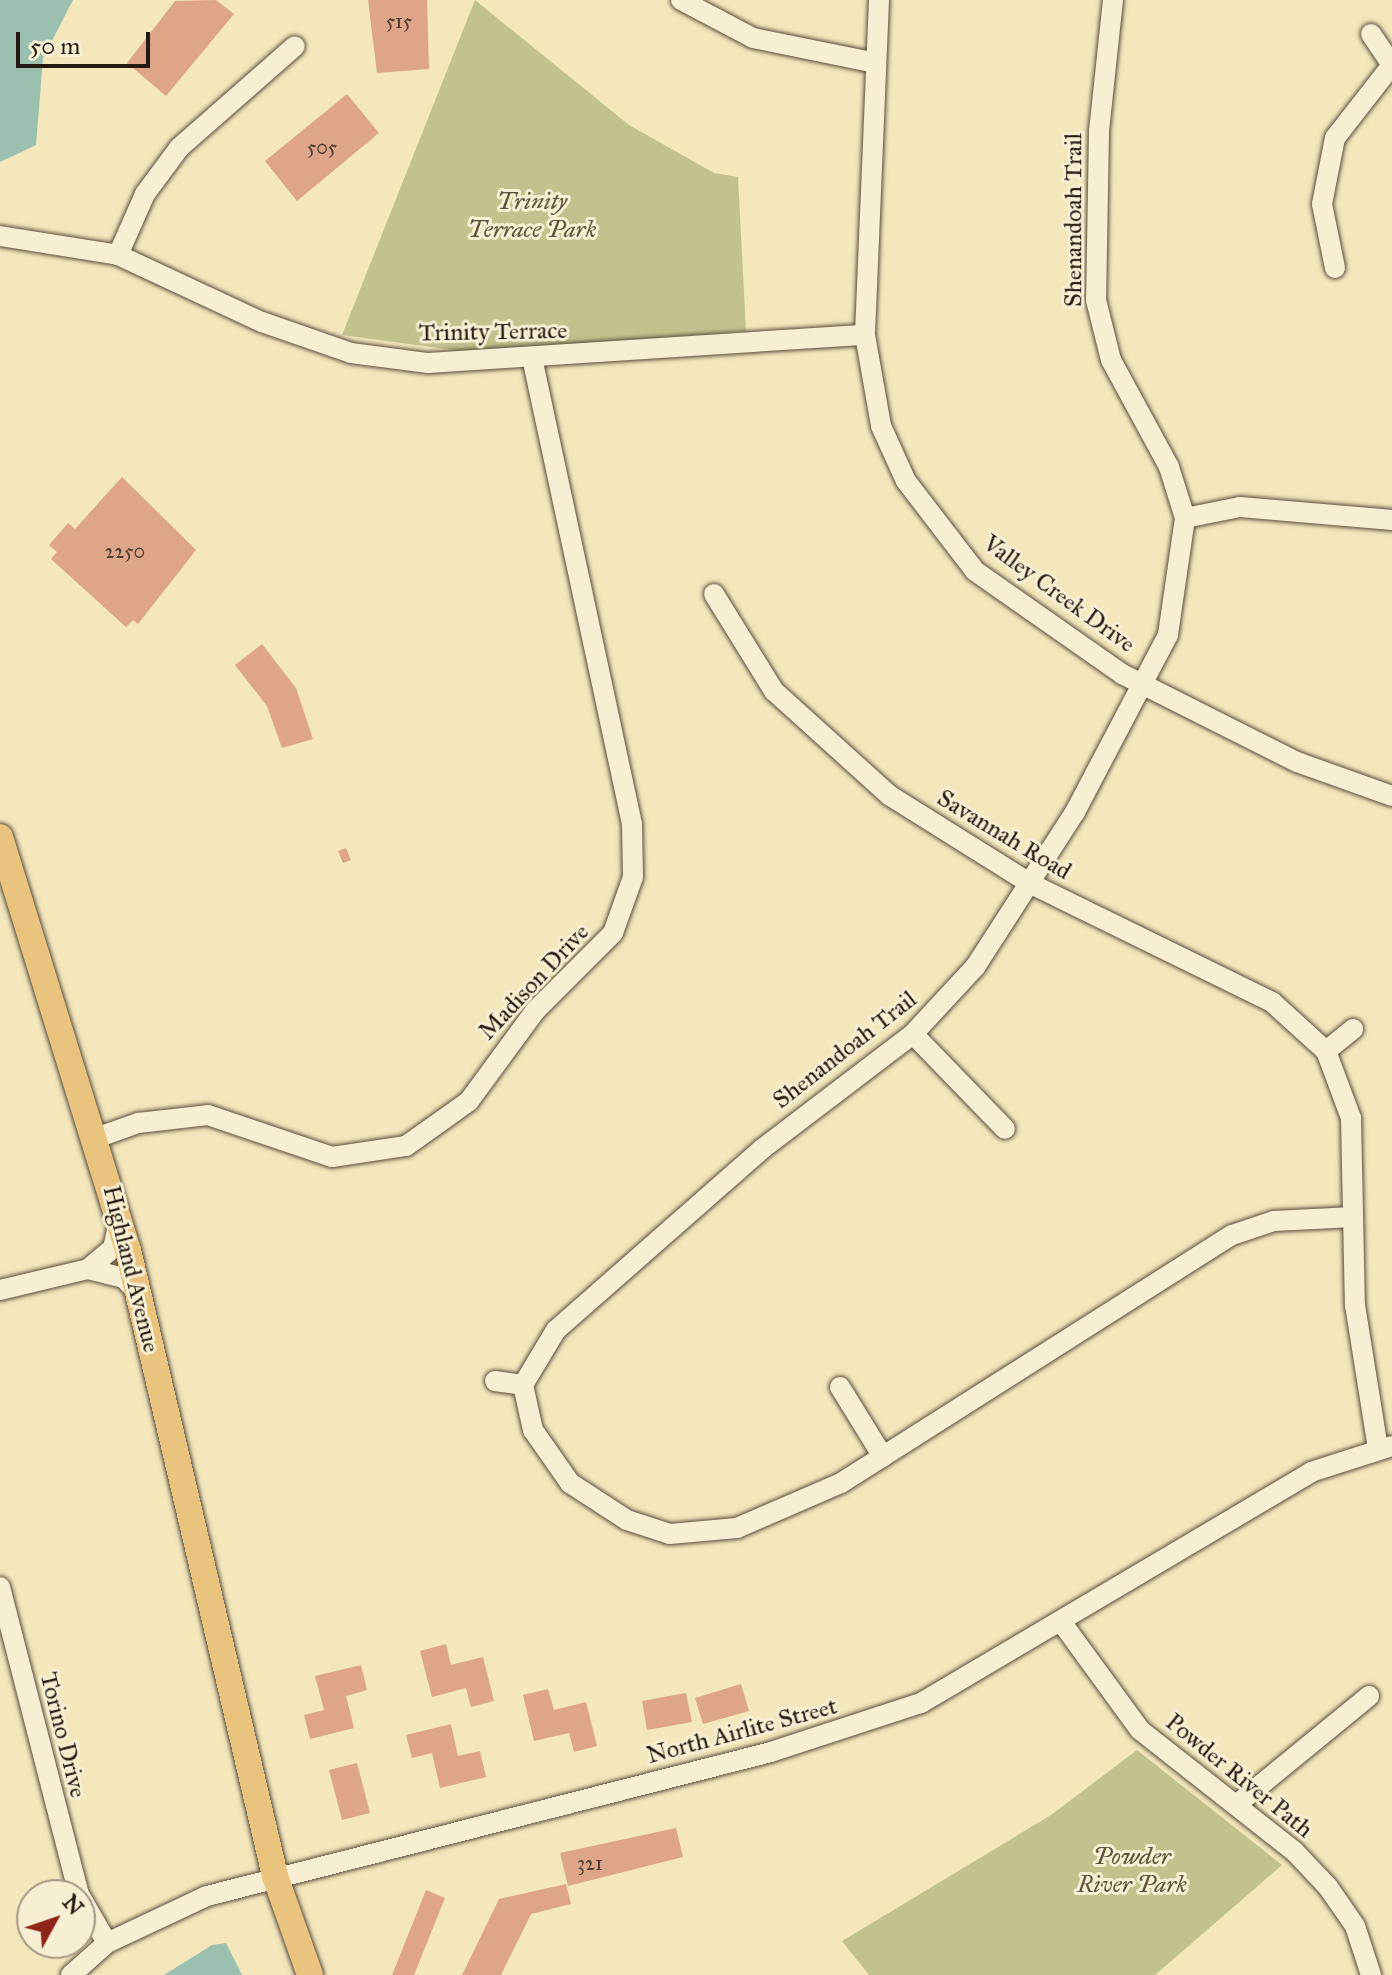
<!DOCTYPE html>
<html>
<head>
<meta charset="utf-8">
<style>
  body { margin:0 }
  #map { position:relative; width:1392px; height:1975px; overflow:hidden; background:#f3e7bb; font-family:"IM FELL Great Primer",serif }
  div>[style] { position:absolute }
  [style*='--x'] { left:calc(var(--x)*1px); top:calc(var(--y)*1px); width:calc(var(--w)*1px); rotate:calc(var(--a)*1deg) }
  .green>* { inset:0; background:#c2c38c }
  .water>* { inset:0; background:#9bc0af }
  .building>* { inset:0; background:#dea588 }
  .roads { filter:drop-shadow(0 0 2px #584c3d) drop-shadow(0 0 2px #584c3d) }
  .minor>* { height:20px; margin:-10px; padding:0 10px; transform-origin:10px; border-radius:10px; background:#f7efd3 }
  .major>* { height:26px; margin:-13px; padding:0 13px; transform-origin:13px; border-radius:13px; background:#eac47e }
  span { translate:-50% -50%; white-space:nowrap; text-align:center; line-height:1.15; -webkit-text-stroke:6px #f7efd3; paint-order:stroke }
  .number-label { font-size:20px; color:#533c30 }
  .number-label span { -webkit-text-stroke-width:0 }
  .park-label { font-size:24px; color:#5c543d; font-style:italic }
  .street-label { font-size:24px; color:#251913 }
  .north { position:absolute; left:16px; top:1879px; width:80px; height:80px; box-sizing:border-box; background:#f7efd3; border:2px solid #a39986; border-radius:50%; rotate:50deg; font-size:22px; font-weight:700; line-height:32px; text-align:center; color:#251913 }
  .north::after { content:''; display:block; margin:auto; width:28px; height:36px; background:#8f2418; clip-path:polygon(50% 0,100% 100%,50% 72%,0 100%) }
  .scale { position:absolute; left:16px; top:32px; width:134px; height:36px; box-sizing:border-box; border:4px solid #251913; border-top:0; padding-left:10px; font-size:24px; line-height:28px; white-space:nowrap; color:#251913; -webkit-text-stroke:6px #f7efd3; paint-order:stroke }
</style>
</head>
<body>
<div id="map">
  <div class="green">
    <i style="clip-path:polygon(475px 0,629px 125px,714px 173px,738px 177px,746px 331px,469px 352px,342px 335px)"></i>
    <i style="clip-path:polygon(1137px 1750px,1282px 1865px,1155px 1975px,869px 1975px,842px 1941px,1051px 1815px)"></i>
  </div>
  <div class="water">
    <i style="clip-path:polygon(0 0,73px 0,43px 58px,36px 145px,0 162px)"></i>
    <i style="clip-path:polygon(226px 1943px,242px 1975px,164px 1975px,212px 1945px)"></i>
  </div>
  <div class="building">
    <i style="clip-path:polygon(216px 0,234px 14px,166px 96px,127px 63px,175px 1px)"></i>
    <i style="clip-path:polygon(368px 0,427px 0,429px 69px,377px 73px)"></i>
    <i style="clip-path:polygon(347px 94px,379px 133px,297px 201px,265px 161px)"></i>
    <i style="clip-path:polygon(122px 477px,196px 550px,138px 624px,133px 620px,126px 627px,51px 559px,57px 552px,49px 545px,68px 523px,75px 529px)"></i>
    <i style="clip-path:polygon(262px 644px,296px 688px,313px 739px,282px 748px,267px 706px,235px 665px)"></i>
    <i style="clip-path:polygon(346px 848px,351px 860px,343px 863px,338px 851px)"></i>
    <i style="clip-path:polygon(446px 1644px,451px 1665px,483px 1657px,494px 1701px,471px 1707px,466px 1688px,432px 1697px,420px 1651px)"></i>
    <i style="clip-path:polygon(361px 1665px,367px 1690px,346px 1696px,354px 1728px,310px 1739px,304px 1715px,324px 1710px,315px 1676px)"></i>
    <i style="clip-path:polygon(741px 1684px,749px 1711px,703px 1724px,695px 1698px)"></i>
    <i style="clip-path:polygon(548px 1689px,554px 1710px,586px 1702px,597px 1746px,574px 1752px,569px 1733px,534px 1741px,523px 1695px)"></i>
    <i style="clip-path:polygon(686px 1693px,692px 1722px,647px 1730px,642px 1701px)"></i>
    <i style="clip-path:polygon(451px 1724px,458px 1756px,480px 1751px,486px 1777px,440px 1788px,432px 1753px,412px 1758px,406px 1735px)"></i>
    <i style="clip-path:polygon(357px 1763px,370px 1813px,342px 1820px,329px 1770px)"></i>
    <i style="clip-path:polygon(676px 1828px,683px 1857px,568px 1886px,560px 1853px)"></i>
    <i style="clip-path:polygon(566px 1884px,571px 1904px,531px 1914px,501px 1975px,462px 1975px,499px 1899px)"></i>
    <i style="clip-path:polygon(426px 1890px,445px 1898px,414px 1975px,392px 1975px)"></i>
  </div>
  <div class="roads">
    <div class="minor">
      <i style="--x:681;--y:0;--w:81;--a:27.8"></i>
      <i style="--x:753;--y:38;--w:120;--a:11.5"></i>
      <i style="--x:879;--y:0;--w:335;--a:92.4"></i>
      <i style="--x:865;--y:335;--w:92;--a:80"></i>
      <i style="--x:881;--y:426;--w:60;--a:65.6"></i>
      <i style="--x:906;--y:481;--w:113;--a:52.5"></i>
      <i style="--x:975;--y:571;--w:179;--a:35"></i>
      <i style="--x:1122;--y:674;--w:196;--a:26.7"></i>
      <i style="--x:1297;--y:762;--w:101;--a:19.7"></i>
      <i style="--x:1113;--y:0;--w:133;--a:96.1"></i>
      <i style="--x:1099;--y:132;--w:168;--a:91"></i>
      <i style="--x:1096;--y:300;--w:62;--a:76"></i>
      <i style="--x:1111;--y:360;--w:122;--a:61.5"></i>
      <i style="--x:1169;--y:467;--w:53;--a:72.6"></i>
      <i style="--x:1185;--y:518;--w:118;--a:98.3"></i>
      <i style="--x:1168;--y:635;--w:200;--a:117.7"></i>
      <i style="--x:1075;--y:812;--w:184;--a:122.8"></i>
      <i style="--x:975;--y:967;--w:91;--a:132.8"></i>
      <i style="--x:913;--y:1034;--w:190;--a:142.7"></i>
      <i style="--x:762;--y:1149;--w:274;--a:138.7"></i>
      <i style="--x:556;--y:1330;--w:64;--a:121"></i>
      <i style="--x:523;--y:1385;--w:46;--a:77.5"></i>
      <i style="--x:533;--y:1430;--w:65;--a:55.1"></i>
      <i style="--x:570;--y:1483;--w:68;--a:33"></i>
      <i style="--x:627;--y:1520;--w:45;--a:18"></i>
      <i style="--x:670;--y:1534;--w:67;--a:-5.1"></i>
      <i style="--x:737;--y:1528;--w:113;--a:-23.4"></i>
      <i style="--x:841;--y:1483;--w:463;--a:-32.4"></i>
      <i style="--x:1232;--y:1235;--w:44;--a:-18.4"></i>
      <i style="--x:1274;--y:1221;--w:79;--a:-2.9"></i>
      <i style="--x:1371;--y:34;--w:37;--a:56"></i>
      <i style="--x:0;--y:236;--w:120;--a:9.1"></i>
      <i style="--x:118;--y:255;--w:159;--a:25"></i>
      <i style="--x:262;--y:322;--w:94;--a:19.2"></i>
      <i style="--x:351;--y:353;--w:78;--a:7.4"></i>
      <i style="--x:428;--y:363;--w:438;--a:-3.7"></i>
      <i style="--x:118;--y:255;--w:67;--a:-66.1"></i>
      <i style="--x:145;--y:194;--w:57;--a:-53.5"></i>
      <i style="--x:179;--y:148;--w:154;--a:-41.3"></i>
      <i style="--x:1335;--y:268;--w:65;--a:-101.5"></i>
      <i style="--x:1322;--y:204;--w:67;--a:-78.9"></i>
      <i style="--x:1335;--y:138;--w:93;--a:-52"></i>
      <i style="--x:1185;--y:518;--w:56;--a:-11.3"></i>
      <i style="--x:1240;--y:507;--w:153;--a:4.9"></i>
      <i style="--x:714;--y:594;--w:114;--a:58.3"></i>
      <i style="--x:774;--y:691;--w:155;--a:42.1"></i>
      <i style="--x:889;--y:795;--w:168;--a:32.1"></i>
      <i style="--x:1031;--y:884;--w:268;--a:26.1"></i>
      <i style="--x:1272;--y:1002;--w:73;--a:42.2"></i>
      <i style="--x:1326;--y:1051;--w:72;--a:69.5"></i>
      <i style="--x:1351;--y:1118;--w:187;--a:88.8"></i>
      <i style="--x:1355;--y:1305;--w:146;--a:80.9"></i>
      <i style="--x:913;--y:1034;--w:132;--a:45.9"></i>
      <i style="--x:1326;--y:1051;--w:35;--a:-39"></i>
      <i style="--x:96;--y:1138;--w:45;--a:-19.7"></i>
      <i style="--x:138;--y:1123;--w:70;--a:-6.5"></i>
      <i style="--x:208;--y:1115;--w:131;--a:18.7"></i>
      <i style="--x:332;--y:1157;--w:75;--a:-8.5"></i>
      <i style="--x:406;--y:1146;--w:77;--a:-35.5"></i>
      <i style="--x:469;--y:1101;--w:112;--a:-53.7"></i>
      <i style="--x:535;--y:1011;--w:110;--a:-45"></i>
      <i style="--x:613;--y:933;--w:59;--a:-70.3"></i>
      <i style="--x:633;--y:877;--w:53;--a:-91.1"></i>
      <i style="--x:632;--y:824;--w:473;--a:-102.1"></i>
      <i style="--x:88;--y:1269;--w:33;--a:-40"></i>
      <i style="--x:113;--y:1248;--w:27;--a:-77"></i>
      <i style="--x:0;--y:1290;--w:90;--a:-13.4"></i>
      <i style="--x:88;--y:1269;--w:37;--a:14"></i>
      <i style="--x:124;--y:1278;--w:21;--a:47"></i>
      <i style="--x:495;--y:1381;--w:28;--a:8"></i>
      <i style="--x:840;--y:1387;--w:82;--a:58.4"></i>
      <i style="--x:0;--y:1587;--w:318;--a:75.6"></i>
      <i style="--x:1062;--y:1623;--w:132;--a:53.9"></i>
      <i style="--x:1140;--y:1730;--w:196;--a:38.2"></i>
      <i style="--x:1294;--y:1851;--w:50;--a:46.6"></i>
      <i style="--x:1328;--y:1887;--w:47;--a:55.3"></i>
      <i style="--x:1355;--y:1926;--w:52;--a:71.9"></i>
      <i style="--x:1236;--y:1805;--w:172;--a:-39.3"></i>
      <i style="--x:80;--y:1896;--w:54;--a:60.1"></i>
      <i style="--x:71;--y:1975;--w:48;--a:-41.6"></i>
      <i style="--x:107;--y:1943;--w:110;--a:-25.2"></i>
      <i style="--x:207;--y:1896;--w:582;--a:-14.32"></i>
      <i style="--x:771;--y:1752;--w:158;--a:-18.1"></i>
      <i style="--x:921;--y:1703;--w:453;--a:-30.6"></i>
      <i style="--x:1311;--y:1472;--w:85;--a:-17.8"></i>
    </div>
    <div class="major">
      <i style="--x:0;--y:837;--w:432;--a:72.8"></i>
      <i style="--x:128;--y:1250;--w:643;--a:76.78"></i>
      <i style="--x:275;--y:1876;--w:105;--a:70.5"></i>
    </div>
  </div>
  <div class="number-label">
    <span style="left:399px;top:21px">515</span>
    <span style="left:322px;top:147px">505</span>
    <span style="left:125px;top:551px">2250</span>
    <span style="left:590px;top:1863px">321</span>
  </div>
  <div class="park-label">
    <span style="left:532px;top:216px">Trinity<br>Terrace Park</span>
    <span style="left:1132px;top:1871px">Powder<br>River Park</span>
  </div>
  <div class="street-label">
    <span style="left:1074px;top:220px;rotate:-90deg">Shenandoah Trail</span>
    <span style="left:493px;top:332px;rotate:-1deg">Trinity Terrace</span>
    <span style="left:1059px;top:594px;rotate:36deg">Valley Creek Drive</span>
    <span style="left:1004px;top:835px;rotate:31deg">Savannah Road</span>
    <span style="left:534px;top:982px;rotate:-47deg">Madison Drive</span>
    <span style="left:845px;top:1050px;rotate:-38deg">Shenandoah Trail</span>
    <span style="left:131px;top:1269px;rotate:76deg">Highland Avenue</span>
    <span style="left:742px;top:1731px;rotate:-15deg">North Airlite Street</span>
    <span style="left:63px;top:1735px;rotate:76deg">Torino Drive</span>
    <span style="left:1239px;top:1776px;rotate:39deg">Powder River Path</span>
  </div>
  <div class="north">N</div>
  <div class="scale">50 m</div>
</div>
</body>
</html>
